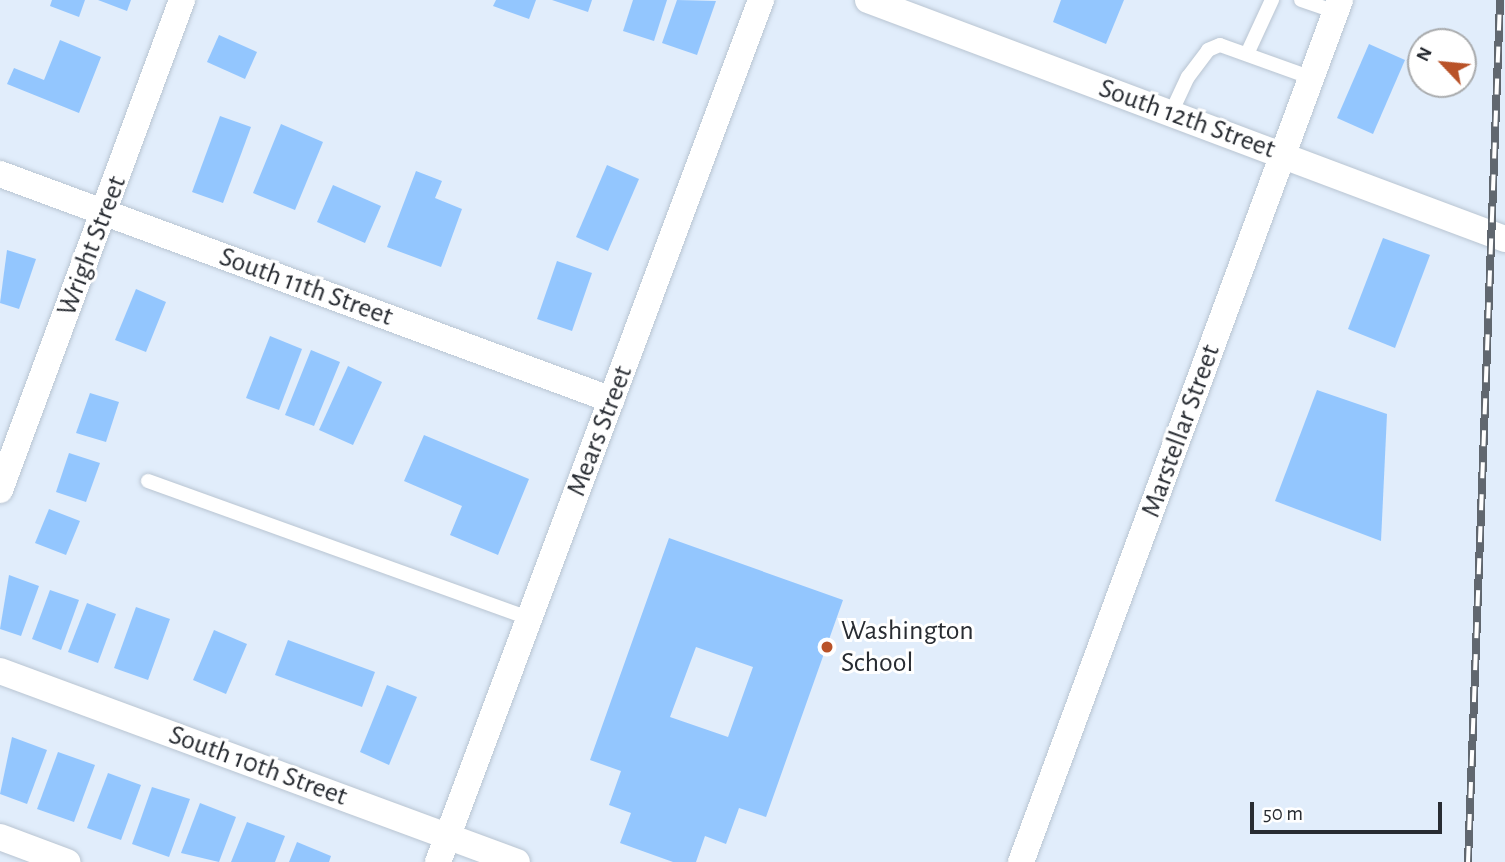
<!DOCTYPE html>
<html>
<head>
<meta charset="utf-8">
<style>
  body { margin:0 }
  #map { position:relative; width:1505px; height:862px; overflow:hidden; background:#e1edfb; font-family:"Alegreya Sans",sans-serif }
  div>[style] { position:absolute }
  [style*='--x'] { left:calc(var(--x)*1px); top:calc(var(--y)*1px); width:calc(var(--w)*1px); rotate:calc(var(--a)*1deg) }
  .building>* { inset:0; background:#93c6fe }
  .roads { filter:drop-shadow(0 0 2px #b9c5d2) drop-shadow(0 0 2px #b9c5d2) }
  .service>* { height:14px; margin:-7px; padding:0 7px; transform-origin:7px; border-radius:7px; background:#fff }
  .minor>* { height:26px; margin:-13px; padding:0 13px; transform-origin:13px; border-radius:13px; background:#fff }
  .rail>* { height:8px; margin-top:-4px; transform-origin:0; background:repeating-linear-gradient(90deg,#fff 0 16px,#60676f 0 32px); box-sizing:border-box; border-block:2px solid #60676f }
  .dots>* { width:19px; height:19px; translate:-50% -50%; box-sizing:border-box; border:4px solid #fff; border-radius:50% }
  span { translate:-50% -50%; white-space:nowrap; text-align:center; line-height:1.15; -webkit-text-stroke:6px #fff; paint-order:stroke }
  .street-label { font-size:28px; color:#282c32 }
  .poi-label { font-size:28px; color:#282c32 }
  .left { translate:0 -50%; text-align:left }
  .north { position:absolute; left:1407px; top:28px; width:70px; height:70px; box-sizing:border-box; background:#fff; border:2px solid #a9abad; border-radius:50%; rotate:296deg; font-size:19px; font-weight:700; line-height:28px; text-align:center; color:#282c32 }
  .north::after { content:''; display:block; margin:auto; width:24px; height:32px; background:#b95228; clip-path:polygon(50% 0,100% 100%,50% 72%,0 100%) }
  .scale { position:absolute; left:1250px; top:802px; width:192px; height:32px; box-sizing:border-box; border:4px solid #282c32; border-top:0; padding-left:9px; font-size:21px; line-height:24px; white-space:nowrap; color:#282c32; -webkit-text-stroke:5px #fff; paint-order:stroke }
</style>
</head>
<body>
<div id="map">
  <div class="building">
    <i style="clip-path:polygon(52px 0,85px 0,79px 17px,50px 6px)"></i>
    <i style="clip-path:polygon(98px 0,131px 0,127px 11px)"></i>
    <i style="clip-path:polygon(496px 0,536px 0,529px 19px,493px 6px)"></i>
    <i style="clip-path:polygon(552px 0,592px 0,588px 12px)"></i>
    <i style="clip-path:polygon(633px 0,667px 0,654px 41px,623px 31px)"></i>
    <i style="clip-path:polygon(677px 0,716px 1px,697px 55px,662px 43px)"></i>
    <i style="clip-path:polygon(1061px 0,1124px 0,1106px 44px,1053px 22px)"></i>
    <i style="clip-path:polygon(219px 35px,257px 52px,245px 79px,207px 62px)"></i>
    <i style="clip-path:polygon(60px 40px,101px 57px,79px 113px,7px 84px,14px 68px,44px 80px)"></i>
    <i style="clip-path:polygon(1369px 44px,1405px 60px,1373px 134px,1337px 118px)"></i>
    <i style="clip-path:polygon(220px 116px,251px 127px,223px 203px,192px 192px)"></i>
    <i style="clip-path:polygon(281px 124px,323px 142px,295px 210px,253px 193px)"></i>
    <i style="clip-path:polygon(607px 165px,639px 179px,608px 251px,576px 237px)"></i>
    <i style="clip-path:polygon(416px 171px,442px 181px,435px 198px,462px 209px,441px 267px,387px 247px)"></i>
    <i style="clip-path:polygon(333px 185px,381px 206px,365px 243px,317px 222px)"></i>
    <i style="clip-path:polygon(1383px 238px,1430px 255px,1395px 348px,1348px 329px)"></i>
    <i style="clip-path:polygon(7px 250px,36px 259px,19px 309px,0 303px)"></i>
    <i style="clip-path:polygon(557px 261px,592px 273px,572px 331px,537px 319px)"></i>
    <i style="clip-path:polygon(136px 289px,166px 302px,146px 352px,115px 340px)"></i>
    <i style="clip-path:polygon(270px 336px,302px 349px,279px 410px,246px 398px)"></i>
    <i style="clip-path:polygon(311px 350px,340px 362px,314px 426px,285px 415px)"></i>
    <i style="clip-path:polygon(348px 366px,382px 382px,353px 445px,319px 430px)"></i>
    <i style="clip-path:polygon(1317px 390px,1387px 414px,1381px 541px,1275px 501px)"></i>
    <i style="clip-path:polygon(90px 393px,119px 402px,106px 442px,76px 433px)"></i>
    <i style="clip-path:polygon(424px 435px,529px 479px,498px 555px,450px 535px,462px 506px,404px 481px)"></i>
    <i style="clip-path:polygon(69px 453px,100px 463px,86px 502px,56px 492px)"></i>
    <i style="clip-path:polygon(49px 509px,80px 521px,66px 555px,35px 543px)"></i>
    <i style="clip-path:polygon(evenodd,669px 538px,843px 600px,766px 817px,739px 808px,726px 844px,705px 836px,696px 862px,673px 862px,620px 843px,631px 813px,609px 805px,621px 771px,590px 760px,669px 538px,696px 647px,753px 667px,728px 737px,670px 717px,696px 647px)"></i>
    <i style="clip-path:polygon(9px 575px,39px 586px,21px 636px,0 629px)"></i>
    <i style="clip-path:polygon(50px 590px,79px 600px,61px 650px,32px 639px)"></i>
    <i style="clip-path:polygon(87px 603px,116px 614px,98px 663px,68px 652px)"></i>
    <i style="clip-path:polygon(136px 607px,170px 619px,148px 680px,114px 668px)"></i>
    <i style="clip-path:polygon(214px 630px,247px 644px,226px 694px,193px 680px)"></i>
    <i style="clip-path:polygon(288px 640px,375px 672px,362px 707px,275px 675px)"></i>
    <i style="clip-path:polygon(387px 685px,417px 697px,389px 765px,360px 752px)"></i>
    <i style="clip-path:polygon(12px 737px,47px 750px,27px 804px,0 794px)"></i>
    <i style="clip-path:polygon(58px 752px,95px 765px,74px 822px,37px 809px)"></i>
    <i style="clip-path:polygon(108px 773px,141px 785px,121px 840px,87px 828px)"></i>
    <i style="clip-path:polygon(152px 787px,190px 799px,169px 857px,132px 844px)"></i>
    <i style="clip-path:polygon(200px 803px,236px 817px,219px 862px,181px 853px)"></i>
    <i style="clip-path:polygon(247px 822px,285px 836px,275px 862px,231px 862px)"></i>
    <i style="clip-path:polygon(297px 842px,331px 856px,329px 862px,289px 862px)"></i>
  </div>
  <div class="roads">
    <div class="service">
      <i style="--x:1301;--y:0;--w:36;--a:19"></i>
      <i style="--x:1247;--y:54;--w:60;--a:-65.2"></i>
      <i style="--x:1171;--y:113;--w:40;--a:-65"></i>
      <i style="--x:1188;--y:77;--w:34;--a:-53"></i>
      <i style="--x:1208;--y:50;--w:13;--a:-23"></i>
      <i style="--x:1220;--y:45;--w:98;--a:19.7"></i>
      <i style="--x:148;--y:481;--w:405;--a:19.8"></i>
    </div>
    <div class="minor">
      <i style="--x:868;--y:0;--w:680;--a:20.57"></i>
      <i style="--x:0;--y:174;--w:652;--a:20.27"></i>
      <i style="--x:0;--y:490;--w:523;--a:-69.62"></i>
      <i style="--x:0;--y:671;--w:551;--a:20.28"></i>
      <i style="--x:0;--y:837;--w:72;--a:20.5"></i>
      <i style="--x:438;--y:862;--w:921;--a:-69.46"></i>
      <i style="--x:1021;--y:862;--w:919;--a:-69.69"></i>
    </div>
  </div>
  <div class="rail">
    <i style="--x:1468;--y:862;--w:863;--a:-87.87"></i>
  </div>
  <div class="dots">
    <i style="left:827px;top:647px;background:#b95228"></i>
  </div>
  <div class="street-label">
    <span style="left:1187px;top:119px;rotate:20deg">South 12th Street</span>
    <span style="left:92px;top:246px;rotate:-69deg">Wright Street</span>
    <span style="left:306px;top:287px;rotate:20deg">South 11th Street</span>
    <span style="left:600px;top:431px;rotate:-69deg">Mears Street</span>
    <span style="left:1181px;top:431px;rotate:-70deg">Marstellar Street</span>
    <span style="left:258px;top:766px;rotate:20deg">South 10th Street</span>
  </div>
  <div class="poi-label">
    <span class="left" style="left:841px;top:647px">Washington<br>School</span>
  </div>
  <div class="north">N</div>
  <div class="scale">50 m</div>
</div>
</body>
</html>
